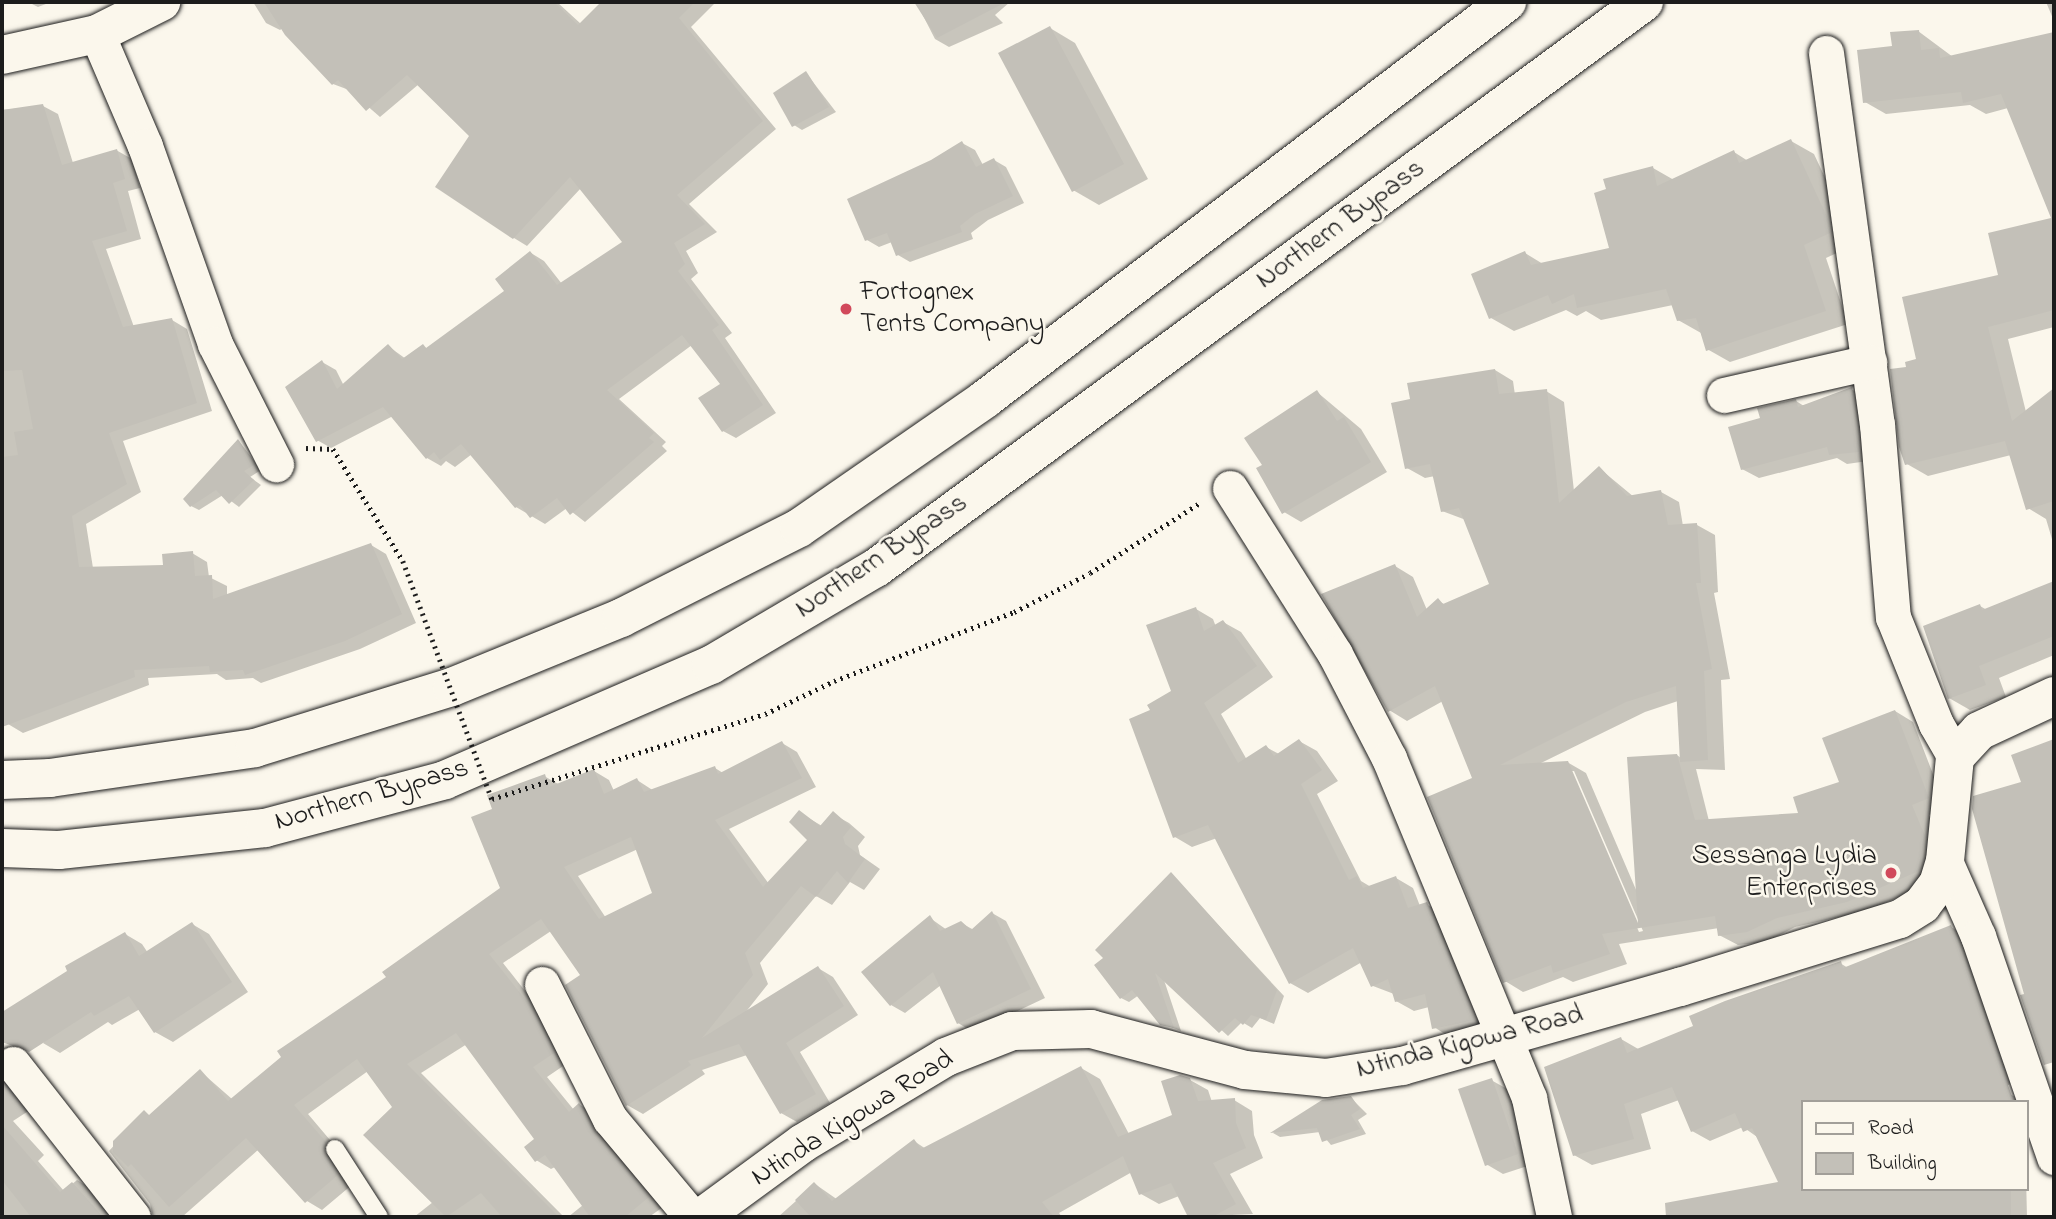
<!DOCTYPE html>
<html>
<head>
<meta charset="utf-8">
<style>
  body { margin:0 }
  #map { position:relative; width:2056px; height:1219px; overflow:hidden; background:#fbf7ec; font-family:"Indie Flower",sans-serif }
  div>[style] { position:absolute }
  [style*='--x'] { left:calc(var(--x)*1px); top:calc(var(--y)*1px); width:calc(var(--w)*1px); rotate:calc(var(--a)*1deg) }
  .shadow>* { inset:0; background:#0003 }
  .building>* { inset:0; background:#c3c0b8 }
  .path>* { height:4.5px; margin-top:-2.25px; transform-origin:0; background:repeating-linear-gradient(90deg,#1c1c1c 0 2px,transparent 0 7px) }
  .roads { filter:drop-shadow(0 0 2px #1c1c1c) drop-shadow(0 0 2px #1c1c1c) }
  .service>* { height:18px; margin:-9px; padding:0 9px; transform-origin:9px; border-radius:9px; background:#fbf7ec }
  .minor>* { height:35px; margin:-17.5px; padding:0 17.5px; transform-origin:17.5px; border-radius:17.5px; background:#fbf7ec }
  .tertiary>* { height:38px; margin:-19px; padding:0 19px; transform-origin:19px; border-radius:19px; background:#fbf7ec }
  .motorway>* { height:38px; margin:-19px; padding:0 19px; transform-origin:19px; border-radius:19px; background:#fbf7ec }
  .path-bridge>* { height:4.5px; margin-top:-2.25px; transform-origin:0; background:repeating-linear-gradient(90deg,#1c1c1c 0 2px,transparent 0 7px) }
  .dots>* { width:19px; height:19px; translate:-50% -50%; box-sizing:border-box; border:4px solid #fbf7ec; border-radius:50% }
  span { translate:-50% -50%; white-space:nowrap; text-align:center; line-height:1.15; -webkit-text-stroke:5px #fbf7ec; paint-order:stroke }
  .street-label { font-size:28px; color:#1c1c1c }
  .poi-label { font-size:28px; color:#1c1c1c }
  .left { translate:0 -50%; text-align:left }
  .right { translate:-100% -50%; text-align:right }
  .frame { position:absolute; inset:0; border:4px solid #1c1c1c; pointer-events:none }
  .legend { position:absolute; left:1801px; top:1100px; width:228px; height:91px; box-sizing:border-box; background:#fbf7ec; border:2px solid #a29f99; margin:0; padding:9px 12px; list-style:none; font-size:21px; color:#1c1c1c }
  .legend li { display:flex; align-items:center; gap:14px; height:35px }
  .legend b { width:35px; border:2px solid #a29f99 }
</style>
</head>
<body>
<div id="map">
  <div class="shadow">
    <i style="clip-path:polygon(28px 2px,51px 2px,38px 7px)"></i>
    <i style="clip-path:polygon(253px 2px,475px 2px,481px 10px,488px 2px,557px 2px,581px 24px,604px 2px,716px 2px,691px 27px,776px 129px,689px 204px,717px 232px,686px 251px,698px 273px,691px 279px,732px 333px,725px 338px,776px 413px,736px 438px,723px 431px,722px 384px,692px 345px,619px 399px,666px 442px,662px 446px,667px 451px,585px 522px,567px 508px,545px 524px,516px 507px,472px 454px,455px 467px,446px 461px,441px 466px,427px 458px,393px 416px,331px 448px,317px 440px,322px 362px,336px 370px,344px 386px,388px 346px,406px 359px,423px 346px,428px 349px,507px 291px,531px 253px,544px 261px,562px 284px,624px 242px,581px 188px,527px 246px,514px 238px,471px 136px,419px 84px,380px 117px,349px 90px,333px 84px,284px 27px,280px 30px,266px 23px)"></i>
    <i style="clip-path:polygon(916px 2px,1010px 2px,995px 15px,1003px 23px,949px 47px,935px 39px)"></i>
    <i style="clip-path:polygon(2046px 2px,2054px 2px,2054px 21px)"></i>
    <i style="clip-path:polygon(1050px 28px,1075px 43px,1148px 179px,1099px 205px,1073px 190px)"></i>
    <i style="clip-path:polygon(1918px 31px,1953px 57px,2054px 34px,2054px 327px,2008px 339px,2026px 412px,2054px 390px,2054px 546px,2046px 519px,2028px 508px,2011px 455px,1928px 476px,1907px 464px,1908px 369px,2053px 219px,2008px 108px,1986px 114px,1970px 105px,1886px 114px,1865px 102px,1894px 48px)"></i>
    <i style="clip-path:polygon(806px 73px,836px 112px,802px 130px,794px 125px)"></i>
    <i style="clip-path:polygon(43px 106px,58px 114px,73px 163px,116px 150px,132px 159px,140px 188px,128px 191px,141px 239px,106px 249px,134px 327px,172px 320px,187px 329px,212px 411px,123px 441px,141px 492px,86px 524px,93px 568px,164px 566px,192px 553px,207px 562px,209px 577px,227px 586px,227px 596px,371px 545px,386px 554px,416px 623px,360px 649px,261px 683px,253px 678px,226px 680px,217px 674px,148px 678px,149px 685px,23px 733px,8px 724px,2px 710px,2px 110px)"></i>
    <i style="clip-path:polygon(1791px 141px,1814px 154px,1851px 233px,1852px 246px,1826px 258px,1848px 324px,1730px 362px,1707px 349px,1701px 333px,1678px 320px,1673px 305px,1601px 320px,1586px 311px,1577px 316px,1566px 310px,1514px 331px,1491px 318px,1525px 253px,1543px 264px,1611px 249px,1653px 168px,1674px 180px,1734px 152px,1748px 161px)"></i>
    <i style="clip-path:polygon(962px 143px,975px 150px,983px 165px,994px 160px,1006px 167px,1024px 203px,988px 220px,971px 233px,973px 239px,910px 262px,898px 255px,892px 242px,879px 247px,867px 240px,932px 162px)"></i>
    <i style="clip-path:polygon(evenodd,1495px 370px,1513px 381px,1515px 395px,1546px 391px,1564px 402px,1574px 491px,1599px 468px,1634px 497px,1661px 492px,1679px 502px,1683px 526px,1697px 525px,1715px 535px,1718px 592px,1714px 593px,1730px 679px,1721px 680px,1725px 770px,1696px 769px,1709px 821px,1800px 815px,1842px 783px,1895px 711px,1913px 722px,1946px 808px,1929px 815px,1943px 848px,1937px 881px,1866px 911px,1795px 927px,1766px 942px,1738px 945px,1719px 935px,1719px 928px,1619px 944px,1627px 964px,1573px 982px,1563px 977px,1523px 992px,1505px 981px,1474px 779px,1443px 701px,1407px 721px,1389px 710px,1395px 566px,1413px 577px,1427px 610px,1438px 601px,1446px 605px,1491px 585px,1466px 520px,1442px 511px,1435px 476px,1425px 478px,1407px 468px,1413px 400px,1495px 370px,1678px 701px,1681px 758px,1677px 755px,1637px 892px,1586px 773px,1567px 762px,1539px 764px,1645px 712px,1678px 701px,1495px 370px,1570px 771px,1574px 771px,1643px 931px,1639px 932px,1570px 771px)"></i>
    <i style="clip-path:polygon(1851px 389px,1867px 398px,1875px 460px,1847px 464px,1837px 458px,1759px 478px,1742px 469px,1762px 419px,1796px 401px,1804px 406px)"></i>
    <i style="clip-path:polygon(1317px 392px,1361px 429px,1387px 472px,1301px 522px,1284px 512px,1264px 465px)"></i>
    <i style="clip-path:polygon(239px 441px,261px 470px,250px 477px,261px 485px,239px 507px,223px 495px,199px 510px,191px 506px)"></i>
    <i style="clip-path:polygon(2054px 583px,2054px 655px,1999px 678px,2006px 697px,1970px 710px,1949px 698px,1980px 606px,1987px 610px)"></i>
    <i style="clip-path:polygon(1196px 609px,1213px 619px,1216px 627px,1223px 622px,1241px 632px,1273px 677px,1221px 714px,1247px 760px,1266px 747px,1279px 754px,1299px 741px,1317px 751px,1338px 781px,1317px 794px,1361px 881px,1371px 887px,1396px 878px,1413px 888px,1420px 906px,1426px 904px,1444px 914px,1491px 1029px,1451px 1038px,1434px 1027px,1429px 1007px,1414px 1011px,1396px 1001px,1394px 994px,1373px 986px,1362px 962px,1308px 993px,1290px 983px,1217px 838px,1192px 847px,1175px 837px,1153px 711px,1173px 692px)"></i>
    <i style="clip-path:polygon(2054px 741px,2054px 1061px,2042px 1054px,2026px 995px,2023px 784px,2013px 756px)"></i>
    <i style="clip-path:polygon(evenodd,782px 743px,797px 752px,816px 787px,729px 829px,769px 884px,809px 840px,800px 813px,822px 826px,833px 814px,849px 823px,865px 837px,858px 846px,860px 855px,880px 869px,864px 890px,850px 882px,832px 905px,816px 896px,760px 963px,768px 984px,745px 1013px,818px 968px,833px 977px,858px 1015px,800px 1052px,830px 1103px,797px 1122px,781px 1113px,747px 1055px,702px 1070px,705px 1074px,643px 1114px,627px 1105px,582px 976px,551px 931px,503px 963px,547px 1019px,569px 1062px,547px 1077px,574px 1110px,580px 1105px,595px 1114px,663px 1207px,649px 1217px,568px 1217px,583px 1205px,555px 1167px,551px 1169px,536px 1160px,536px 1140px,467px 1044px,421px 1073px,564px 1217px,414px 1217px,433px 1202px,394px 1107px,368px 1071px,308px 1114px,341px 1153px,353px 1184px,322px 1210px,307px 1201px,259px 1149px,182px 1217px,153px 1217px,150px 1204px,109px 1151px,144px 1112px,150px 1116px,200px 1071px,232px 1099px,502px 889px,494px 810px,544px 776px,560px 785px,594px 771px,609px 780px,614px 791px,637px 780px,654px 791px,715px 768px,723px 773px,782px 743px,638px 849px,654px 894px,606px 918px,578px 876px,638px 849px)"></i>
    <i style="clip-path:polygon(1171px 874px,1284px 996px,1274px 1024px,1260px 1018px,1252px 1028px,1242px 1022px,1228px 1036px,1163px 977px,1181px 1031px,1161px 1023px,1139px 995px,1129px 1002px,1121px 998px,1105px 959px)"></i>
    <i style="clip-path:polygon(992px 913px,1006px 921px,1045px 998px,973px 1032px,958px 1023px,941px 985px,905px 1013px,891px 1005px,930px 918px,947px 930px,961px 923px,974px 930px)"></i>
    <i style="clip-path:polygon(192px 924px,209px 934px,248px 992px,173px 1042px,155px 1032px,140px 1009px,112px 1025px,108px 1022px,60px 1053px,43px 1043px,125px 934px,142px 944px,148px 953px)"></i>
    <i style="clip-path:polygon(1951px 927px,1969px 937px,2020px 1080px,1975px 1099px,2010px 1094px,2023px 1102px,1802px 1102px,1802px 1189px,2026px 1189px,2026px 1175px,2027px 1217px,1684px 1217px,1683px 1214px,1781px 1183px,1760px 1139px,1743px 1127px,1710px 1141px,1692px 1131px,1679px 1100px,1641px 1114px,1651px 1149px,1592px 1165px,1574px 1155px,1621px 1039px,1640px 1050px,1840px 963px,1848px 968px)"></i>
    <i style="clip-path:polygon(1081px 1068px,1100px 1079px,1129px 1134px,1174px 1116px,1190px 1080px,1208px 1090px,1212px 1102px,1234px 1100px,1252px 1111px,1254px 1135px,1263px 1158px,1230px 1174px,1253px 1214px,1190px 1217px,1179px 1196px,1159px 1204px,1141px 1194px,1132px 1172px,1059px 1213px,1062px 1217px,778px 1217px,815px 1184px,838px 1200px,914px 1141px,926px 1149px)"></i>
    <i style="clip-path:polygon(2px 1073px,30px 1110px,13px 1121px,44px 1155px,38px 1161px,64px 1191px,77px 1180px,90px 1188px,114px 1217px,2px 1217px)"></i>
    <i style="clip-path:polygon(1491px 1080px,1509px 1090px,1534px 1164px,1503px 1174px,1486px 1164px)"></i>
    <i style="clip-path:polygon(1351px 1098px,1367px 1114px,1358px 1120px,1366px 1134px,1331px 1145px,1320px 1132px,1280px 1137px,1273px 1133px,1322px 1101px)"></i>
  </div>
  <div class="building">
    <i style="clip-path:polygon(264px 2px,554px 2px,578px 25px,601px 2px,695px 2px,679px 18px,763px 121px,677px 195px,705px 224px,674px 243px,685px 264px,678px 271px,719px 325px,712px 330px,763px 405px,722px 432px,698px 398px,720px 384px,682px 335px,607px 390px,654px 433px,649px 438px,654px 442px,570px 515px,557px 498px,530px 518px,520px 505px,515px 508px,461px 444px,440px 460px,434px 452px,426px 459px,383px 407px,316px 442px,285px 387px,322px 360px,337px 389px,388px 344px,402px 359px,423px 344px,426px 348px,504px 291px,495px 279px,530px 251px,557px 285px,622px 242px,570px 177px,513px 239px,435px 187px,469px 136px,407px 75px,366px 111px,338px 80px,332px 85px,285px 35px)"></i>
    <i style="clip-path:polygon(914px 2px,1006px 2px,937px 38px)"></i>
    <i style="clip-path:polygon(1050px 26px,1124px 164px,1072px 192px,998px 53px)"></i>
    <i style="clip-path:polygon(1919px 30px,1921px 50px,1939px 48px,1940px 58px,2054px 32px,2054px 310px,1988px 327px,2012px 421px,2054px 388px,2054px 501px,2026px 510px,2005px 441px,1905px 465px,1899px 447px,1890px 369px,1906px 367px,1905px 362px,1916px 359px,1902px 297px,1998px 275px,1988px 233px,2051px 218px,2001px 94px,1963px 103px,1961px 92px,1863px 103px,1857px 50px,1892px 46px,1890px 32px)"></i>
    <i style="clip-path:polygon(806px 71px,829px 107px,792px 127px,773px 93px)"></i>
    <i style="clip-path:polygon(43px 104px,62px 165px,117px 149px,125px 179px,113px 183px,127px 231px,92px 241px,123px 327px,172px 318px,197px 403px,109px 433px,127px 484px,72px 516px,79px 567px,163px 565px,162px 554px,193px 551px,195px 576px,212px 575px,213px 599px,371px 543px,402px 614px,345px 641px,245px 675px,243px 670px,210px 672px,209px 666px,134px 670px,135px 677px,2px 727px,2px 457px,18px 455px,14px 432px,33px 429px,22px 370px,2px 371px,2px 110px)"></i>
    <i style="clip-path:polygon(1791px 139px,1828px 219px,1830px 233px,1804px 245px,1826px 311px,1706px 351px,1696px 318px,1677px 321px,1666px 289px,1577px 308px,1574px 294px,1552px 304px,1548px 295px,1489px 319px,1471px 274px,1525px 251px,1531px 265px,1609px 248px,1594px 193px,1606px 189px,1603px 179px,1653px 166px,1657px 186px,1734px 150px,1739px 163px)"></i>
    <i style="clip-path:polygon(962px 141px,976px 167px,994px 158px,1013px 196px,975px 214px,960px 226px,962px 232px,896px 256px,887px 233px,865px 241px,847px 199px,931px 160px)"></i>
    <i style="clip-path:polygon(1495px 369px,1499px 394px,1547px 389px,1559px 503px,1599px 466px,1627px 496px,1661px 490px,1668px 525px,1697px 523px,1701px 583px,1696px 583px,1712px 669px,1704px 671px,1708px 760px,1680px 762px,1676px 686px,1626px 702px,1500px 765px,1568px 761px,1638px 923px,1627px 757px,1677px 754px,1695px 820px,1798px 813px,1793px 797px,1839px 782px,1822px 738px,1895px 710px,1929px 798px,1912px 805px,1925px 836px,1919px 871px,1847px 902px,1777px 918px,1747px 932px,1718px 936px,1715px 916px,1602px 934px,1610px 954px,1553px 973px,1551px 965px,1503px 983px,1427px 797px,1472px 778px,1435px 686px,1388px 712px,1321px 594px,1395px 564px,1417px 617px,1438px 598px,1443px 604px,1489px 584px,1459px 508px,1441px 512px,1430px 464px,1405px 469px,1391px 403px,1410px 399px,1407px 383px)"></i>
    <i style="clip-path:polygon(1852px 387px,1859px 452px,1829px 455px,1827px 447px,1741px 470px,1728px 427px,1760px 418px,1757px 408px,1796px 399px,1798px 407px)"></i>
    <i style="clip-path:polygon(1317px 390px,1337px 421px,1344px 417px,1371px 462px,1282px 514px,1256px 468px,1262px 465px,1244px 438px)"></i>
    <i style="clip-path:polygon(238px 439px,254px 465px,244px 471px,254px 480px,229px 504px,216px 490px,190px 507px,183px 499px)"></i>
    <i style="clip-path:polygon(2054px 581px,2054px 636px,1979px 666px,1986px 685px,1948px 699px,1923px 626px,1980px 604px,1982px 610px)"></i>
    <i style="clip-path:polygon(1196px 607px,1204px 631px,1223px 620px,1257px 666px,1204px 703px,1238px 763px,1266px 745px,1274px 756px,1299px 739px,1322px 770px,1301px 784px,1349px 880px,1357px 876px,1363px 888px,1396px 876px,1408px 908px,1427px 902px,1475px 1020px,1432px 1029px,1425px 994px,1395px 1002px,1388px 979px,1371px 987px,1353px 948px,1289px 984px,1208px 825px,1173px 838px,1129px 719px,1150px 710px,1147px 705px,1171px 691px,1146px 625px)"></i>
    <i style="clip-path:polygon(2054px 739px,2054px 1062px,2044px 1065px,2020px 995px,2024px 994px,1972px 809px,1973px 796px,2021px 782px,2011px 755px)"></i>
    <i style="clip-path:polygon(evenodd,782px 741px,802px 778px,715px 820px,763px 887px,807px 840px,789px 822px,799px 810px,820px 826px,833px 811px,851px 827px,843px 837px,845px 844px,865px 859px,848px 883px,837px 871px,816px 897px,801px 886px,745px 953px,753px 975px,702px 1038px,818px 966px,844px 1006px,786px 1043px,816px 1094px,780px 1114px,739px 1044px,688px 1061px,691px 1065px,626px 1106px,565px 985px,580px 975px,541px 919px,489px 954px,532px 1008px,554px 1053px,533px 1067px,569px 1112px,579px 1103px,595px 1132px,649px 1197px,625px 1217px,590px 1217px,545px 1155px,535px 1162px,524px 1147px,534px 1139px,456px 1033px,407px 1064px,559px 1217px,502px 1217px,481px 1193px,446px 1217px,363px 1135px,392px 1107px,357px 1059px,294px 1105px,326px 1142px,325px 1155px,338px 1175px,305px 1203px,246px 1138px,169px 1207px,131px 1164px,128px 1167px,113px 1152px,113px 1141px,144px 1110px,149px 1115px,200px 1069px,228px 1101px,281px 1057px,277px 1051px,386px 977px,382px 972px,500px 888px,471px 817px,492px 809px,487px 795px,545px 774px,549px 787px,594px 769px,604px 794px,637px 778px,644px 792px,715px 766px,718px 774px,782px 741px,631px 837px,652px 893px,599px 919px,564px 867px,631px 837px)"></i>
    <i style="clip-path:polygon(1171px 872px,1277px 990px,1266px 1020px,1251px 1015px,1243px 1025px,1235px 1018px,1219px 1033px,1155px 973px,1174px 1028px,1160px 1025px,1132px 990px,1120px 999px,1094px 965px,1103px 958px,1095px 950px)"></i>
    <i style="clip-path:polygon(992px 911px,1031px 989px,957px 1024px,933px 972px,890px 1006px,861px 972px,930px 915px,940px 931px,961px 921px,971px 930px)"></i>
    <i style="clip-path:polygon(192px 922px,232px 982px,154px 1033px,129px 996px,94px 1016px,91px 1012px,29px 1052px,2px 1042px,2px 1012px,67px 971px,65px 966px,125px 932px,139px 956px)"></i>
    <i style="clip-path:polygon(1951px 925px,2014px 1102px,1802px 1102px,1802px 1189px,2011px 1189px,2011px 1217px,1666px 1217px,1665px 1203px,1778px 1182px,1752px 1128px,1743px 1132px,1735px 1113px,1691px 1132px,1672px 1087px,1624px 1104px,1634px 1139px,1573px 1156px,1544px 1067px,1621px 1037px,1627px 1053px,1693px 1026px,1689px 1016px,1725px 1001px,1841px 961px,1843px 968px)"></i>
    <i style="clip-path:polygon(1081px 1066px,1118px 1137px,1172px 1115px,1161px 1081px,1180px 1075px,1190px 1078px,1198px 1101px,1235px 1098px,1236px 1123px,1246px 1148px,1213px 1163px,1236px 1204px,1212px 1217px,1188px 1217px,1171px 1183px,1139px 1195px,1123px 1156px,1042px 1202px,1054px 1217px,811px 1217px,795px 1200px,814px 1182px,832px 1201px,914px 1139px,921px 1149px)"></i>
    <i style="clip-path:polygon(1492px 1078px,1518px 1154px,1485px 1166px,1458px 1089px)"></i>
    <i style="clip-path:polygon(1351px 1096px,1360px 1109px,1351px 1115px,1360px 1129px,1322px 1142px,1317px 1128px,1270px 1133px,1322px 1100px)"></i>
    <i style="clip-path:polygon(2px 1125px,60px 1192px,72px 1182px,103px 1217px,31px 1217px,2px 1180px)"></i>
  </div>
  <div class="path">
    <i style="--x:306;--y:448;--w:27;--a:2"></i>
    <i style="--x:333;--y:449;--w:62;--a:58.1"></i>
    <i style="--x:651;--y:749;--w:119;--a:-17.1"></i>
    <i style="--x:765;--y:714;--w:76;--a:-25.6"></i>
    <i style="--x:834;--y:681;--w:193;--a:-21"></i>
    <i style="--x:1014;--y:612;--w:85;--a:-27.2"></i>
    <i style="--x:1090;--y:573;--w:130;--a:-32.5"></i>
  </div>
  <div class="roads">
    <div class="service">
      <i style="--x:335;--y:1149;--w:81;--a:57.1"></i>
    </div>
    <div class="minor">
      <i style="--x:97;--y:34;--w:122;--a:66.8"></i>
      <i style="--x:145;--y:146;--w:210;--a:70.5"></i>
      <i style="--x:215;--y:344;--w:135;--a:63.1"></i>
      <i style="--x:1826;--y:53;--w:374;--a:82.2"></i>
      <i style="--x:1877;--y:424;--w:194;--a:85.3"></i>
      <i style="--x:1893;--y:617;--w:115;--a:68.1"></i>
      <i style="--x:1936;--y:724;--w:38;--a:60"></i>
      <i style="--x:1724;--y:395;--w:149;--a:-12.8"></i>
      <i style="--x:1230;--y:488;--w:196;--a:57.7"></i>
      <i style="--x:1335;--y:654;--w:117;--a:62.6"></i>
      <i style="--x:1389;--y:758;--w:368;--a:67.6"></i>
      <i style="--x:1529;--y:1098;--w:122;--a:78.1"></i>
      <i style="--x:1945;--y:861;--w:82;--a:66.3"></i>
      <i style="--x:1978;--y:936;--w:234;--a:71"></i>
      <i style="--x:542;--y:984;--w:151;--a:63.3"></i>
      <i style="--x:610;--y:1119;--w:128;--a:50.1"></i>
      <i style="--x:13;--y:1064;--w:194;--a:51.9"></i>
    </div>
    <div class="tertiary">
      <i style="--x:2;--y:55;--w:97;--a:-12.5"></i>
      <i style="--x:97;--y:34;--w:72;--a:-26.6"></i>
      <i style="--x:702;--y:1217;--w:125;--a:-36.2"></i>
      <i style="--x:803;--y:1143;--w:167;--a:-31"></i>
      <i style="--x:946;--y:1057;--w:71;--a:-21.5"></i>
      <i style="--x:1012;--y:1031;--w:79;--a:-1.5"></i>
      <i style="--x:1091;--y:1029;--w:159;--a:14.9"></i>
      <i style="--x:1245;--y:1070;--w:81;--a:5.6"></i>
      <i style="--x:1326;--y:1078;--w:77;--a:-9"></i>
      <i style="--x:1402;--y:1066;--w:289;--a:-15.9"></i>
      <i style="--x:1680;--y:987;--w:230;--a:-17.2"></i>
      <i style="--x:1900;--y:919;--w:26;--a:-32"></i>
      <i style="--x:1922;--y:905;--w:26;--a:-53"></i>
      <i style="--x:1938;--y:884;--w:24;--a:-73"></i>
      <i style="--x:1945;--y:861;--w:104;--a:-84.5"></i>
      <i style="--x:1955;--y:757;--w:35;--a:-47"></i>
      <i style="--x:1979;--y:731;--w:83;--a:-25"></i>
    </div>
    <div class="motorway">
      <i style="--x:2;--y:780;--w:48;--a:-2.4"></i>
      <i style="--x:50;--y:778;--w:207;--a:-8.3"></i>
      <i style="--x:255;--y:748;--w:206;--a:-17.2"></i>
      <i style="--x:452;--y:687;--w:183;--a:-22.2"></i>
      <i style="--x:621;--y:618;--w:199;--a:-26.8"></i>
      <i style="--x:799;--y:528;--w:226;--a:-34.7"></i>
      <i style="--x:985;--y:399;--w:656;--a:-37.25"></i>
      <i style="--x:2;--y:848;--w:57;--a:2"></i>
      <i style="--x:59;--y:850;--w:207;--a:-6.1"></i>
      <i style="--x:265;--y:828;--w:186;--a:-14.9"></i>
      <i style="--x:445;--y:780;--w:290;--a:-23.4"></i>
      <i style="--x:711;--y:665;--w:191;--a:-30.5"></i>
      <i style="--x:876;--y:568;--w:954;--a:-36.39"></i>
    </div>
  </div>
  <div class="path-bridge">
    <i style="--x:366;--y:502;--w:70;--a:57.9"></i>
    <i style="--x:403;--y:561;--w:254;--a:69.5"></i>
    <i style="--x:492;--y:799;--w:167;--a:-17.5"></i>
  </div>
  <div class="dots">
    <i style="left:846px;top:309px;background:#d1495b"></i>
    <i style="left:1891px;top:873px;background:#d1495b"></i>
  </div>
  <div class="street-label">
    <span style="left:1341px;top:225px;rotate:-36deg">Northern Bypass</span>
    <span style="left:882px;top:557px;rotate:-34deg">Northern Bypass</span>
    <span style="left:372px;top:796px;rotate:-16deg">Northern Bypass</span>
    <span style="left:1470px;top:1043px;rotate:-14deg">Ntinda Kigowa Road</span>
    <span style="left:853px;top:1119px;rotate:-32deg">Ntinda Kigowa Road</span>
  </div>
  <div class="poi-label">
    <span class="left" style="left:860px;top:309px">Fortognex<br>Tents Company</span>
    <span class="right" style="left:1877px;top:873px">Sessanga Lydia<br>Enterprises</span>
  </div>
  <div class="frame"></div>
  <ul class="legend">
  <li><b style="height:9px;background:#fbf7ec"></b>Road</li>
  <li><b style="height:19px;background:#c3c0b8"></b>Building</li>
  </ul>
</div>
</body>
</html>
